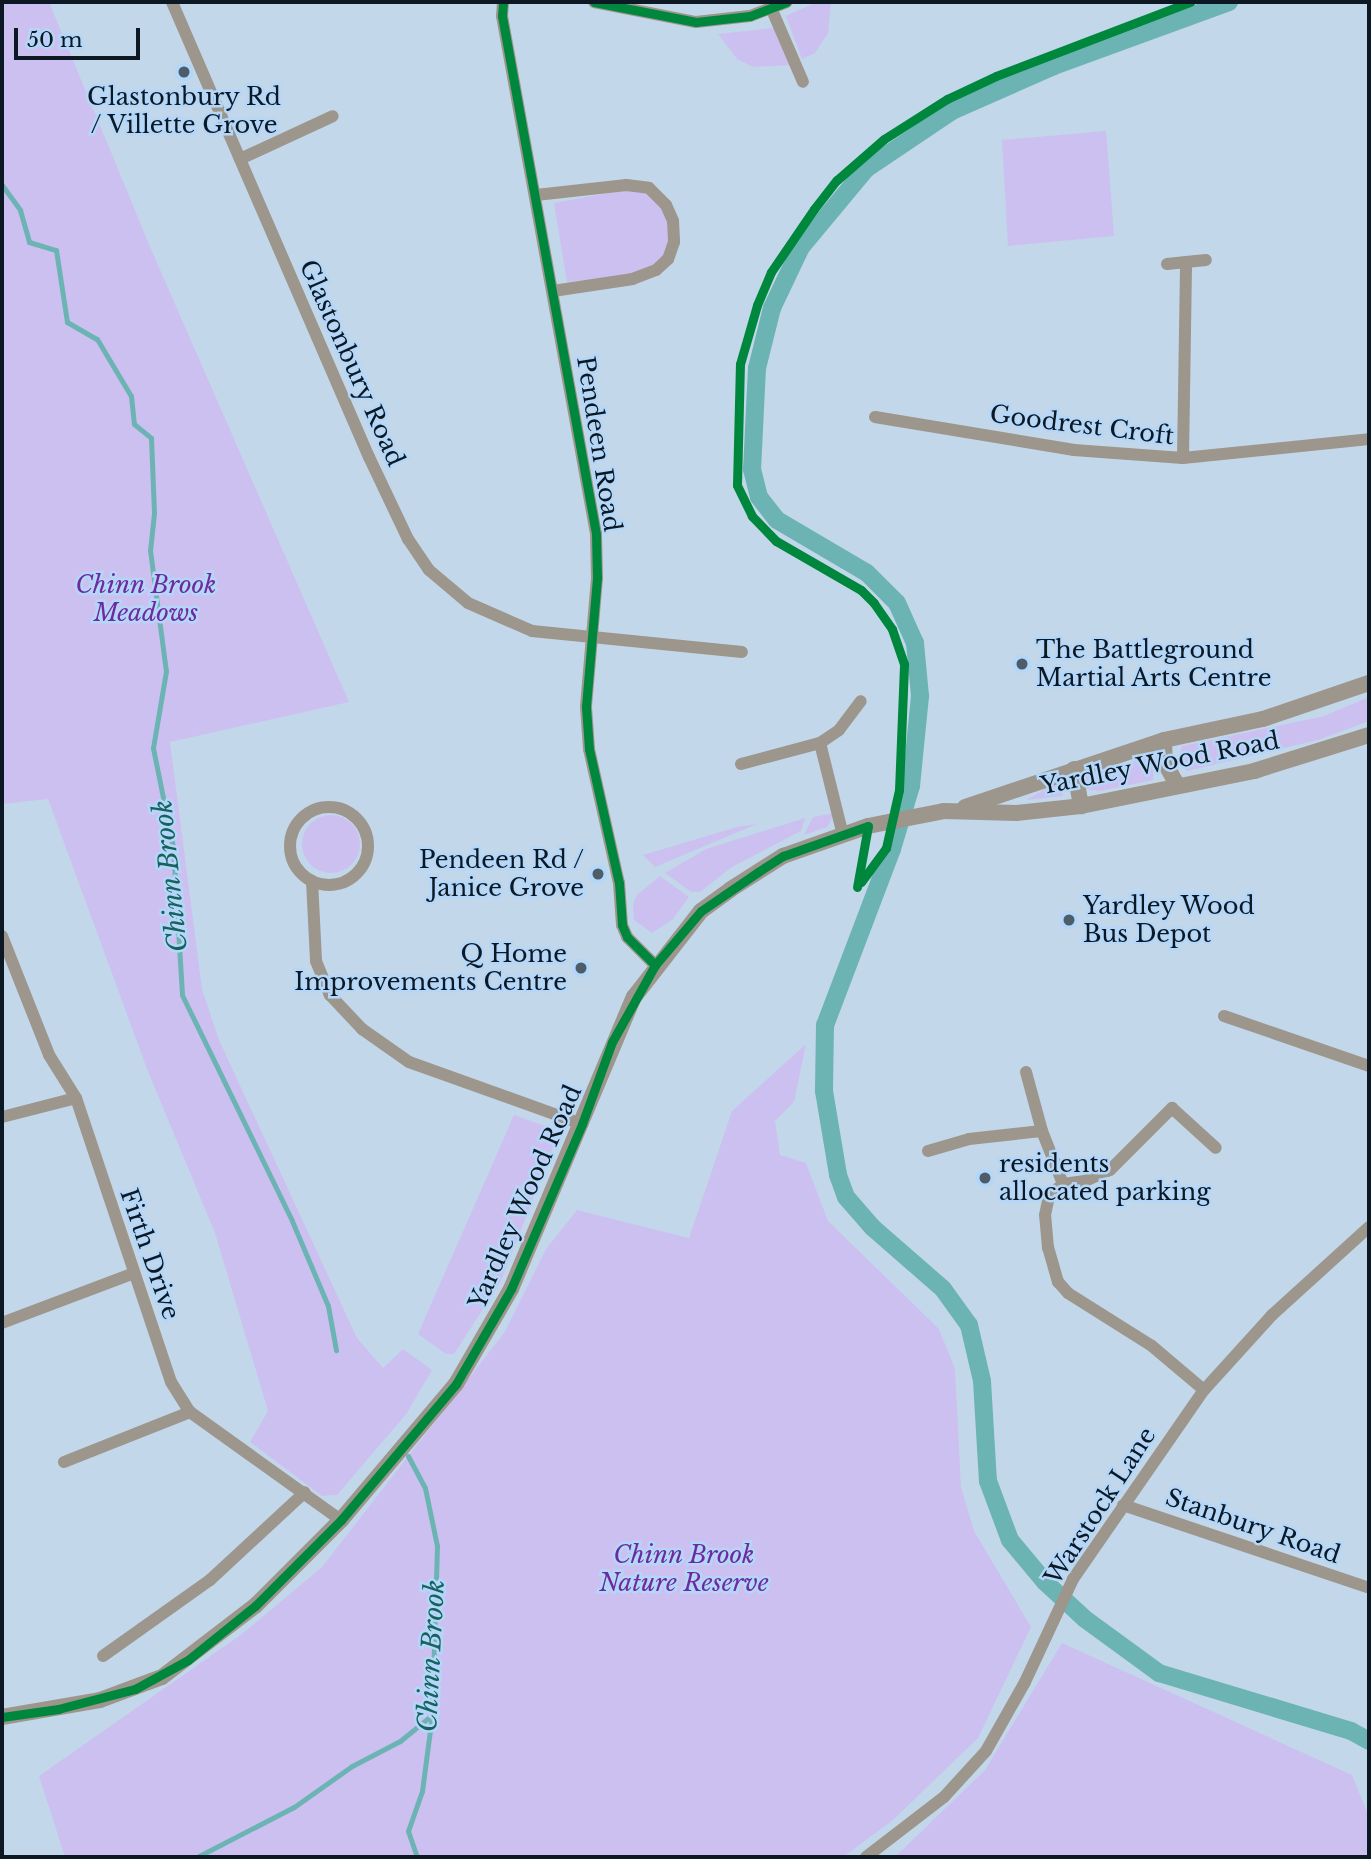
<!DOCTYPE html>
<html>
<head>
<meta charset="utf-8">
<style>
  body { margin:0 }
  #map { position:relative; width:1371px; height:1859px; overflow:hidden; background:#c3d7ea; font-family:"Libre Baskerville",serif }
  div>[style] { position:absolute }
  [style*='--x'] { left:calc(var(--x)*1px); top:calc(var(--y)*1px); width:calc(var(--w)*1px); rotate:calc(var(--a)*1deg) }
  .green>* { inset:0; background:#ccc0f1 }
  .round { border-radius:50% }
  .stream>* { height:5px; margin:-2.5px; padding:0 2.5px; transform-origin:2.5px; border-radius:2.5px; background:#6cb4b4 }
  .canal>* { height:18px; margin:-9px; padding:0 9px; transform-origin:9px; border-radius:9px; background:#6cb4b4 }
  .minor>* { height:12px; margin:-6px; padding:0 6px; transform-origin:6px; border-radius:6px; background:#9d968c }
  .minor>.ring { margin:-6px; padding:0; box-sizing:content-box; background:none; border:12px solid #9d968c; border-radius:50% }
  .tertiary>* { height:16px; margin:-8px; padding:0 8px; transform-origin:8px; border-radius:8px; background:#9d968c }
  .cycleway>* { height:9px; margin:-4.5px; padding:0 4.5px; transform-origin:4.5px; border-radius:4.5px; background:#00873e }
  .dots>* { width:19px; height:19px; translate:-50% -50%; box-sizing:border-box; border:4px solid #b4d7f9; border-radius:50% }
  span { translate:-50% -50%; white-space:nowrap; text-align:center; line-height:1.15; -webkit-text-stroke:5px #b4d7f9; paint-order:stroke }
  .poi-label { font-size:24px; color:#0c1924 }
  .left { translate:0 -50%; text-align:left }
  .right { translate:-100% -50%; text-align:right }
  .street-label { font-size:24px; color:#0c1924 }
  .park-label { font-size:24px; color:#6f2a9f; font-style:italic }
  .water-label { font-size:26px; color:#16635e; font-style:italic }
  .frame { position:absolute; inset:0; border:4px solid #0c1924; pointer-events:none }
  .scale { position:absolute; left:14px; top:28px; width:126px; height:32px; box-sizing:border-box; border:4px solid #0c1924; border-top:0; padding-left:9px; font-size:21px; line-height:24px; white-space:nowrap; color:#0c1924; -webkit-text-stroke:5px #b4d7f9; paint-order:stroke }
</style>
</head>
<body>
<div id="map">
  <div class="green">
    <i style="clip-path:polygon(2px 2px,49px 2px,151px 249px,349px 702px,170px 742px,202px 989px,219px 1040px,357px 1338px,383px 1368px,403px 1349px,432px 1370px,407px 1413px,337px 1495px,322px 1496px,250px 1442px,268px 1411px,215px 1233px,147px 1069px,48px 799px,2px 804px)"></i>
    <i style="clip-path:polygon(817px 2px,831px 2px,828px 33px,815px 53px,802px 59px,786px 16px)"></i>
    <i style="clip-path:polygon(774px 28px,791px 65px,753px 67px,737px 59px,718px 34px)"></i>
    <i style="clip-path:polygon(1106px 131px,1114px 236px,1008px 246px,1002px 140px)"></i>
    <i style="clip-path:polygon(630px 189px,645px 192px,665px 210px,670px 244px,664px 256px,647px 269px,626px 276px,567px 282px,554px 203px)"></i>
    <i style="clip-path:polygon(1369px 697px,1369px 721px,1318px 740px,1187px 771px,1179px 759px,1182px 746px,1324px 716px)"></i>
    <i style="clip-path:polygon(1154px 756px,1153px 780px,1100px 791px,1086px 789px,1084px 780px,1089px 773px)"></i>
    <i style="clip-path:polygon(1054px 784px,1062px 786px,1063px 796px,1026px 800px)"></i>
    <i style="clip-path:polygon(835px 813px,827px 827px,804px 835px,813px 817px)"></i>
    <i class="round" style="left:302px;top:815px;width:58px;height:58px"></i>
    <i style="clip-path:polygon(805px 818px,801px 831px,732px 867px,700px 892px,691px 892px,665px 873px,706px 849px)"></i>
    <i style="clip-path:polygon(757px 824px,655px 867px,643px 855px,737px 827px)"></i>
    <i style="clip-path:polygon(660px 876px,689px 897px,673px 919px,652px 933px,634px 920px,633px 904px,637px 895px)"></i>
    <i style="clip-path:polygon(806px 1044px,794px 1102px,775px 1121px,780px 1155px,806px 1163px,828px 1221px,939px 1329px,955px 1369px,961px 1487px,974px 1531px,1031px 1627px,978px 1738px,893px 1820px,843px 1857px,65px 1857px,39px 1776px,242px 1634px,322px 1567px,504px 1333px,546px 1249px,577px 1210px,689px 1238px,732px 1111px)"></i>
    <i style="clip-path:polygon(514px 1115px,545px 1126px,554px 1145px,501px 1281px,454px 1354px,446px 1354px,418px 1334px)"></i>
    <i style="clip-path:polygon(1062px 1643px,1352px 1775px,1369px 1817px,1369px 1857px,895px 1857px,985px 1770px)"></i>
  </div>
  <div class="stream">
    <i style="--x:2;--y:185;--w:31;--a:54"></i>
    <i style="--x:20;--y:210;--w:33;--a:74"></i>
    <i style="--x:29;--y:242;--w:28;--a:17"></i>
    <i style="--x:56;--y:250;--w:73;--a:81.3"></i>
    <i style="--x:67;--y:322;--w:34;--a:30"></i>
    <i style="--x:97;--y:339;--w:66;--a:59.2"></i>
    <i style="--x:131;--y:396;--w:28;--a:84"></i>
    <i style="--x:134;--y:424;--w:22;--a:39"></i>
    <i style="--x:151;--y:438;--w:75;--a:87.7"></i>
    <i style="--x:154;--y:513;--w:37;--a:96"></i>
    <i style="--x:150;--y:550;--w:122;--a:82.5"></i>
    <i style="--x:166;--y:671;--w:78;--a:99.6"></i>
    <i style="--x:153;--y:748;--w:101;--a:78.6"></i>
    <i style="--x:173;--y:847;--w:148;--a:86.5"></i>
    <i style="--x:182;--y:995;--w:251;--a:64"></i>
    <i style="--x:292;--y:1221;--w:92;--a:67"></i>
    <i style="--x:328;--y:1306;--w:45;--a:79.7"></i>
    <i style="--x:408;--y:1456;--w:36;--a:62"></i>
    <i style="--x:425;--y:1488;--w:59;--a:78.3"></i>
    <i style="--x:437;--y:1546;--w:169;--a:91.7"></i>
    <i style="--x:432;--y:1715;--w:77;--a:97.5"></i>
    <i style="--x:422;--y:1791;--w:42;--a:109.3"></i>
    <i style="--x:408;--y:1831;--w:28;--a:71"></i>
    <i style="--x:197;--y:1857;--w:109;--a:-27.3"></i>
    <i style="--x:294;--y:1807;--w:71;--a:-35.3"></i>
    <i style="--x:352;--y:1766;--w:54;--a:-27.5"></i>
    <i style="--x:400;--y:1741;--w:41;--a:-39.1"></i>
  </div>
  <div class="canal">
    <i style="--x:1229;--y:2;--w:186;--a:159.9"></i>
    <i style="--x:1054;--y:66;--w:111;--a:156.2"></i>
    <i style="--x:952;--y:111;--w:104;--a:146"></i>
    <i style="--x:866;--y:169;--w:102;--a:129.8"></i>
    <i style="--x:801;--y:247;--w:68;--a:115.4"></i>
    <i style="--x:772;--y:308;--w:62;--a:104"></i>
    <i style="--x:757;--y:368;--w:101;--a:92.8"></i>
    <i style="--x:752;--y:469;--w:29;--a:76"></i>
    <i style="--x:759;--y:497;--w:29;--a:52"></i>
    <i style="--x:777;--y:520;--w:104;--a:30.5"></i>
    <i style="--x:867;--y:573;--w:42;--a:45"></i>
    <i style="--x:897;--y:603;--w:44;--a:65.8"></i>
    <i style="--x:915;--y:643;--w:53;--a:84.6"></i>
    <i style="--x:920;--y:696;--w:90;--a:95.7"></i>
    <i style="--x:911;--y:786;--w:66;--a:106.8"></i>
    <i style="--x:892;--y:849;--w:188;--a:110.8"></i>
    <i style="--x:825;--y:1025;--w:66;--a:90.9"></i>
    <i style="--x:824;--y:1091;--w:85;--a:80.5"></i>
    <i style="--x:838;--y:1175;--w:23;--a:70"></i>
    <i style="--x:846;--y:1197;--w:40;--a:49"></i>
    <i style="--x:872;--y:1227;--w:94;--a:41.1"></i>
    <i style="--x:943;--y:1289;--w:44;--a:54.2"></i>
    <i style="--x:969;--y:1325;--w:57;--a:76.9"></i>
    <i style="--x:982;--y:1381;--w:100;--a:86.6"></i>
    <i style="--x:988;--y:1481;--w:63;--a:69.6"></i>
    <i style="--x:1010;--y:1540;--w:55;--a:50.2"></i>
    <i style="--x:1045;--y:1582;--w:54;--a:42.8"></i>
    <i style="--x:1085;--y:1619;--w:92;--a:36.1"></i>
    <i style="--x:1159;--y:1673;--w:201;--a:16.8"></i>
    <i style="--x:1351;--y:1731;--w:21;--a:29"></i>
  </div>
  <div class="minor">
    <i style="--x:172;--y:2;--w:496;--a:66.6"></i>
    <i style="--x:369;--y:457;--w:91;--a:64.6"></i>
    <i style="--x:408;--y:539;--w:37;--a:56"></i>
    <i style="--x:429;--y:570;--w:51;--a:40.2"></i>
    <i style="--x:468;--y:603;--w:70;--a:23.6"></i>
    <i style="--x:532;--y:631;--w:211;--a:5.7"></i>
    <i style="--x:503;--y:2;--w:14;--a:94"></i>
    <i style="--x:502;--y:16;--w:526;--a:79.71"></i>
    <i style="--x:596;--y:534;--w:44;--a:88.7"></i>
    <i style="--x:597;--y:578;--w:129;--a:94.9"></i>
    <i style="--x:586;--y:707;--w:42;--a:85.9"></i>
    <i style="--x:589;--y:749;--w:137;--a:77.4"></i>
    <i style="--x:619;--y:883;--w:42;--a:85.9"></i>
    <i style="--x:622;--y:925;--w:13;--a:67"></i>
    <i style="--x:627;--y:937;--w:40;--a:45"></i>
    <i style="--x:594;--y:2;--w:104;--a:11.1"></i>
    <i style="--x:696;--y:22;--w:54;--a:-6.3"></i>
    <i style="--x:750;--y:16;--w:39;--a:-21"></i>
    <i style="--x:772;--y:10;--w:78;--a:66.7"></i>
    <i style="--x:240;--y:159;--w:102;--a:-24.8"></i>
    <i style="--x:536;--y:195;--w:91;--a:-6.3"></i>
    <i style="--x:626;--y:185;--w:23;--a:7"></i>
    <i style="--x:649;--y:188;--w:24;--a:45"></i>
    <i style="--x:666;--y:205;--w:17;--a:66"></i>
    <i style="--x:673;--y:221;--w:21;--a:87"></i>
    <i style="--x:674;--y:242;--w:18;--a:109"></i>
    <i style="--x:668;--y:259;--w:16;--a:137"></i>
    <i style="--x:656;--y:270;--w:25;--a:159"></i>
    <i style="--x:633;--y:279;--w:81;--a:171.5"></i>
    <i style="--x:1167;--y:264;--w:39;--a:-6"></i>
    <i style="--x:875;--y:417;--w:202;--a:9.4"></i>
    <i style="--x:1074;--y:450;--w:109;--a:4.2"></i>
    <i style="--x:1183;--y:458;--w:187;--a:-5.8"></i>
    <i style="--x:1183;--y:458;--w:196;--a:-89.1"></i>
    <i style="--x:820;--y:743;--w:23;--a:-34"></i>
    <i style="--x:839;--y:730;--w:36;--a:-53"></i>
    <i style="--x:741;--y:764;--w:82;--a:-14.9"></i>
    <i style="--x:820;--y:743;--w:95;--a:76"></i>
    <i class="ring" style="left:290px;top:807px;width:66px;height:66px"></i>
    <i style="--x:312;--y:881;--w:80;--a:87.1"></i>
    <i style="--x:316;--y:961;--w:37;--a:68"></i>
    <i style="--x:330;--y:995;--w:47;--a:46.7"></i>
    <i style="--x:362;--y:1029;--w:57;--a:35.1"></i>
    <i style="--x:409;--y:1062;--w:184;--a:19.7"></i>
    <i style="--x:2;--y:936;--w:128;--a:68.4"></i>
    <i style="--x:49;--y:1055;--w:51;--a:57.9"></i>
    <i style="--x:76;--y:1098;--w:299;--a:71.5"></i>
    <i style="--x:171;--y:1382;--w:36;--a:58"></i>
    <i style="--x:190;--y:1412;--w:186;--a:35.6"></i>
    <i style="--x:1224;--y:1016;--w:153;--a:19"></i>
    <i style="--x:1026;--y:1072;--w:61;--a:74.8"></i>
    <i style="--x:2;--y:1117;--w:76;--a:-14.4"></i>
    <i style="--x:928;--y:1151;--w:43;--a:-16.3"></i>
    <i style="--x:969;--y:1139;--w:73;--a:-6.3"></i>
    <i style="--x:1042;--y:1131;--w:57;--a:68.4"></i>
    <i style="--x:2;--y:1323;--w:141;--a:-20.7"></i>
    <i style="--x:1204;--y:1390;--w:68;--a:-139.8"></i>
    <i style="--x:1152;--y:1346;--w:99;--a:-147.8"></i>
    <i style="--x:1068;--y:1293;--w:15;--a:-132"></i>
    <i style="--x:1058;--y:1282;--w:35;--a:-106"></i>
    <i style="--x:1048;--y:1248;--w:33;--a:-95"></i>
    <i style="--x:1045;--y:1215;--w:19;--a:-78"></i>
    <i style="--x:1049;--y:1196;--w:18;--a:-41"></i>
    <i style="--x:1063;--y:1184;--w:22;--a:-8"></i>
    <i style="--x:1085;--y:1181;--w:27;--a:-24"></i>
    <i style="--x:1110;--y:1170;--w:88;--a:-45"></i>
    <i style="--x:1172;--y:1108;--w:59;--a:42.3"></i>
    <i style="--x:64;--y:1462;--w:136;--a:-21.6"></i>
    <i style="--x:1123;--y:1505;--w:260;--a:18.6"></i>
    <i style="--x:103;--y:1656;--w:131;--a:-35.4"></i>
    <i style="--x:210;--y:1580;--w:129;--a:-42.8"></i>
    <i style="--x:866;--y:1857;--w:98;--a:-37.6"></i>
    <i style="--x:944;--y:1797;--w:62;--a:-47.6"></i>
    <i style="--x:986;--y:1751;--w:79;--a:-60.5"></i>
    <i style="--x:1025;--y:1682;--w:114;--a:-65"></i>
    <i style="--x:1073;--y:1579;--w:230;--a:-55.3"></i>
    <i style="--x:1204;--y:1390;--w:101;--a:-47.8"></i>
    <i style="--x:1272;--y:1315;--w:131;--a:-42.2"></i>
  </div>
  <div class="tertiary">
    <i style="--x:1164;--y:740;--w:23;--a:88"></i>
    <i style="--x:1165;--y:763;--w:25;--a:61"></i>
    <i style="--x:1074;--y:769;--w:38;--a:79"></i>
    <i style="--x:965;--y:807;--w:210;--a:-18.6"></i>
    <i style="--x:1164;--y:740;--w:101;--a:-12"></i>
    <i style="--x:1263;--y:719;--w:112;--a:-18.8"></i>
    <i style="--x:2;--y:1717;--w:99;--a:-9.8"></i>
    <i style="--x:100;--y:1700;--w:66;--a:-20.4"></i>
    <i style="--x:162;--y:1677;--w:117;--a:-37.4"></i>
    <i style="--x:255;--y:1606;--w:122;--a:-45"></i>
    <i style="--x:341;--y:1520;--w:178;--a:-49.8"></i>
    <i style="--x:456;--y:1384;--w:110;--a:-59.9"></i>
    <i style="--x:511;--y:1289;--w:317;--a:-67.2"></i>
    <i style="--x:634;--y:997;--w:109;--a:-52.1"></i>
    <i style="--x:701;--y:911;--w:37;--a:-36"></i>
    <i style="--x:731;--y:889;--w:62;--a:-32.4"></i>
    <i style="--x:783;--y:856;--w:90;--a:-19.4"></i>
    <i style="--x:868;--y:826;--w:77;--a:-11.2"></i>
    <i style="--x:944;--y:811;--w:72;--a:1.6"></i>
    <i style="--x:1016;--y:813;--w:65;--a:-6.1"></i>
    <i style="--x:1081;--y:806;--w:177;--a:-11.4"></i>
    <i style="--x:1254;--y:771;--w:121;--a:-17.4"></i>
  </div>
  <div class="cycleway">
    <i style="--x:503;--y:2;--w:14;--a:94"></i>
    <i style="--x:502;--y:16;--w:526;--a:79.71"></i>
    <i style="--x:596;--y:534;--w:44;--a:88.7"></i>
    <i style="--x:597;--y:578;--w:129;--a:94.9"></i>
    <i style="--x:586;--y:707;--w:42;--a:85.9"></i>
    <i style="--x:589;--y:749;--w:137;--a:77.4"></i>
    <i style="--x:619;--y:883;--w:42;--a:85.9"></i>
    <i style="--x:622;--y:925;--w:13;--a:67"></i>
    <i style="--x:627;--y:937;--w:40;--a:45"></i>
    <i style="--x:594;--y:2;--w:104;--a:11.1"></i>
    <i style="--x:696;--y:22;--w:54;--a:-6.3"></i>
    <i style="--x:750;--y:16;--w:39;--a:-21"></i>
    <i style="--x:861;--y:882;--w:42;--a:-53.7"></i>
    <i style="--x:886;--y:848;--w:59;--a:-77.4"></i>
    <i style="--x:899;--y:790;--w:126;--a:-87.7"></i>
    <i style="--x:904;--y:664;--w:37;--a:-109"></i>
    <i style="--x:892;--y:629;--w:32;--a:-125"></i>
    <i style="--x:874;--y:603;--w:18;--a:-135"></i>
    <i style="--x:861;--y:590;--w:98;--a:-150"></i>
    <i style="--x:776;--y:541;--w:35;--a:-134"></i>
    <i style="--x:752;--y:516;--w:34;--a:-116"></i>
    <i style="--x:737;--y:485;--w:121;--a:-88.6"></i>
    <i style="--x:740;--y:364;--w:61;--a:-73.9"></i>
    <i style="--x:757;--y:305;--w:36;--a:-67"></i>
    <i style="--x:771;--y:272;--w:76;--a:-55.7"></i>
    <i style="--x:814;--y:209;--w:37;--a:-52"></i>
    <i style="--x:837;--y:180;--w:62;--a:-41.1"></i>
    <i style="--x:884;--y:139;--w:75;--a:-32.4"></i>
    <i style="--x:947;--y:99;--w:54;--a:-25.1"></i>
    <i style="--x:996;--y:76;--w:208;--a:-20.9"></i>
    <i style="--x:2;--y:1717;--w:57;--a:-8.1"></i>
    <i style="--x:58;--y:1709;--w:80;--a:-14.6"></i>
    <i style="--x:135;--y:1689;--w:60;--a:-28.7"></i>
    <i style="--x:188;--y:1660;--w:86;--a:-38.9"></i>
    <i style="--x:255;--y:1606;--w:122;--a:-45"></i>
    <i style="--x:341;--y:1520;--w:178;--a:-49.8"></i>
    <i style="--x:456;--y:1384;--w:110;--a:-59.9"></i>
    <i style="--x:511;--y:1289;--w:180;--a:-66.7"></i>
    <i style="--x:582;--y:1124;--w:87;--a:-69.9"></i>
    <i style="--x:612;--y:1042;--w:88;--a:-60.8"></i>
    <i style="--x:655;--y:965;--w:71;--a:-49.6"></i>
    <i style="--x:701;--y:911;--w:69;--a:-34.4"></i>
    <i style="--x:758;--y:872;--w:30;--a:-33"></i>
    <i style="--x:783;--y:856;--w:90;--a:-19.4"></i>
    <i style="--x:868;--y:826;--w:62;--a:100.2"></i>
  </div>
  <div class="dots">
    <i style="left:184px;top:72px;background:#4c5c69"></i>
    <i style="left:1022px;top:664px;background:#4c5c69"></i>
    <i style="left:598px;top:874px;background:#4c5c69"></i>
    <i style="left:1069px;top:920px;background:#4c5c69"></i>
    <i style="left:581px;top:968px;background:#4c5c69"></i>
    <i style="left:985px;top:1178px;background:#4c5c69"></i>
  </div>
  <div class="poi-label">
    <span style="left:184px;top:111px">Glastonbury Rd<br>/ Villette Grove</span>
    <span class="left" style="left:1036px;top:664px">The Battleground<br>Martial Arts Centre</span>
    <span class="right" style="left:584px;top:874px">Pendeen Rd /<br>Janice Grove</span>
    <span class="left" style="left:1083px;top:920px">Yardley Wood<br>Bus Depot</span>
    <span class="right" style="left:567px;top:968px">Q Home<br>Improvements Centre</span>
    <span class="left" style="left:999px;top:1178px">residents<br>allocated parking</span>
  </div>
  <div class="street-label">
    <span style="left:352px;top:363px;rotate:66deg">Glastonbury Road</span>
    <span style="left:1082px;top:425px;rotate:7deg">Goodrest Croft</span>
    <span style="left:599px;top:444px;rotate:81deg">Pendeen Road</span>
    <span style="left:1160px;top:763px;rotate:-11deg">Yardley Wood Road</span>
    <span style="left:525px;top:1197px;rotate:-66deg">Yardley Wood Road</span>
    <span style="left:150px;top:1254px;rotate:71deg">Firth Drive</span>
    <span style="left:1100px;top:1506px;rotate:-57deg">Warstock Lane</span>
    <span style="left:1253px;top:1526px;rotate:19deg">Stanbury Road</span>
  </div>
  <div class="park-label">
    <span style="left:146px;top:599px">Chinn Brook<br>Meadows</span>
    <span style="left:684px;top:1569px">Chinn Brook<br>Nature Reserve</span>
  </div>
  <div class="water-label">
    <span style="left:171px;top:876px;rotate:-96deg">Chinn Brook</span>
    <span style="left:432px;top:1656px;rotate:-87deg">Chinn Brook</span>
  </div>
  <div class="frame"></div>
  <div class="scale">50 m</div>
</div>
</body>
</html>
